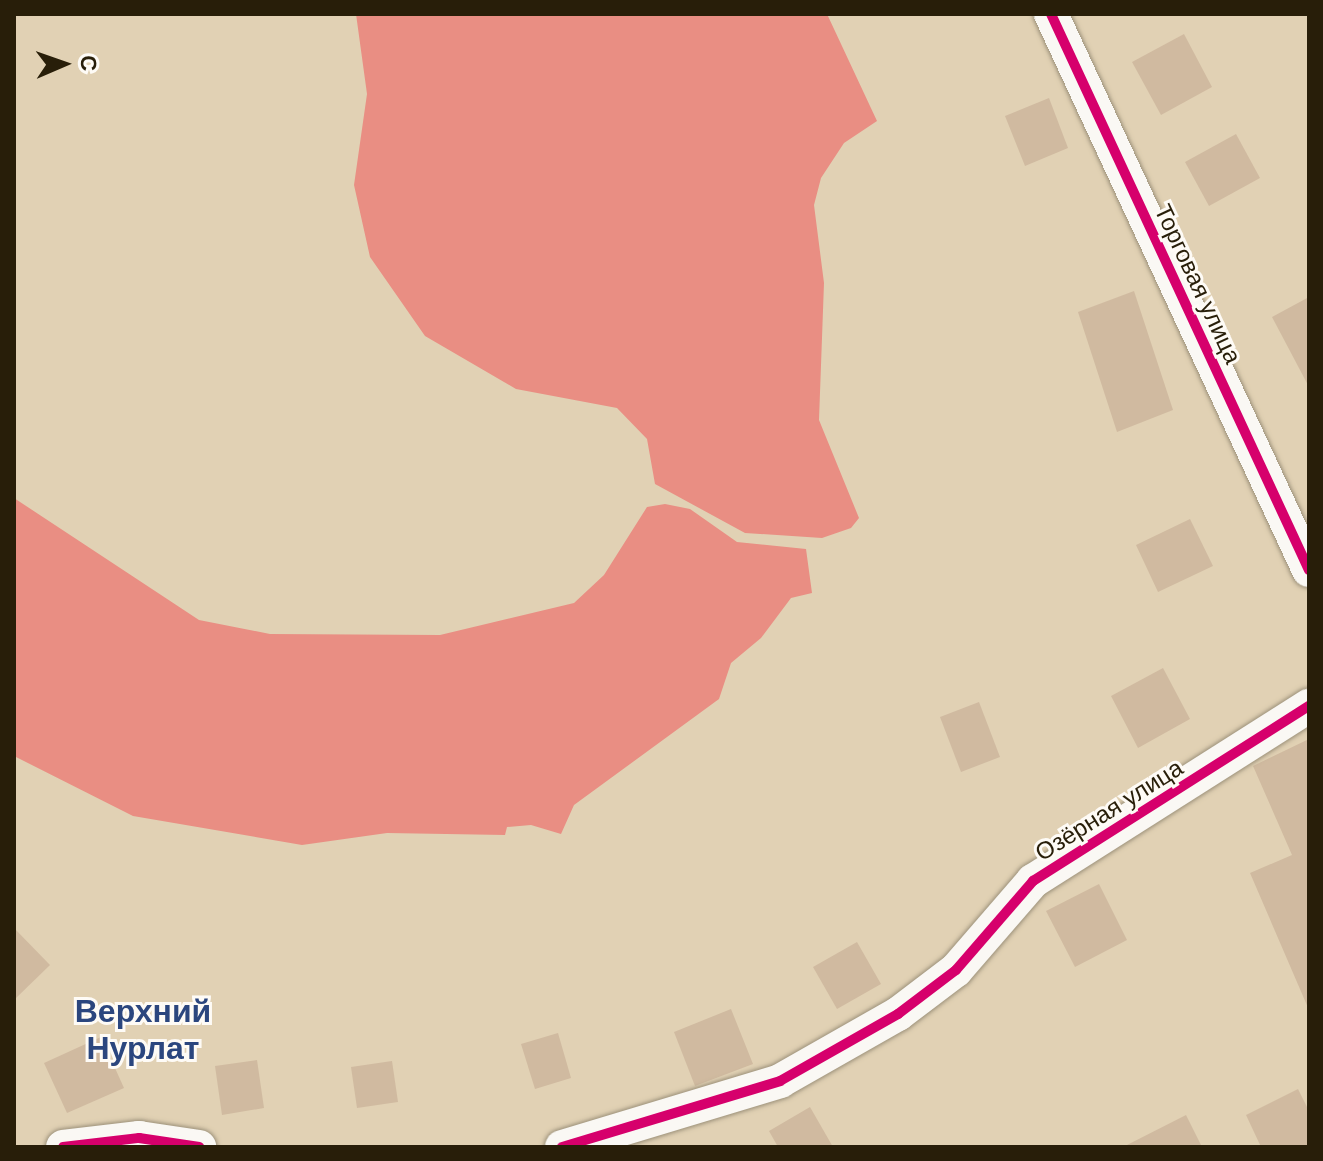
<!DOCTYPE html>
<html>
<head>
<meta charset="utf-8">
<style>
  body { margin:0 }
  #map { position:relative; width:1323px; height:1161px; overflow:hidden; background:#e1d1b4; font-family:Helvetica,sans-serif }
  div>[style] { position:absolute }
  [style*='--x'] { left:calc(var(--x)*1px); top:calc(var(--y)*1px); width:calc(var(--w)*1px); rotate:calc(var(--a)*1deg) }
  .water>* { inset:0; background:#e98e83 }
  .building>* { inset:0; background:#d0baa0 }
  .roads { filter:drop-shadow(0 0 2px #9c917a) drop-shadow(0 0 2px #9c917a) }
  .minor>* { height:34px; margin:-17px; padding:0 17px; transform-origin:17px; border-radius:17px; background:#faf8f4 }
  .cycleway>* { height:10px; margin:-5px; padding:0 5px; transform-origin:5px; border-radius:5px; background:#d6006c }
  span { translate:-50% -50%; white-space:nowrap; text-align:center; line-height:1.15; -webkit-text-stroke:6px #fefbf6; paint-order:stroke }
  .street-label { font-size:24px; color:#281e09 }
  .district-label { font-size:32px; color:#2b467e; font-weight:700 }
  .frame { position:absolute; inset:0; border:16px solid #281e09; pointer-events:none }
  .north { position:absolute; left:24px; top:24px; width:80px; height:80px; -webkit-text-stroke:6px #fefbf6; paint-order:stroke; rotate:88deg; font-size:22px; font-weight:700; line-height:32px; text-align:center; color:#281e09 }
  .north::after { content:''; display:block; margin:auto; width:28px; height:36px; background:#281e09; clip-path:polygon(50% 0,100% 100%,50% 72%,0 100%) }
</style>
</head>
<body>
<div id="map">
  <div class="water">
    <i style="clip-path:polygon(356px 14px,827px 14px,877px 121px,844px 143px,821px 178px,814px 205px,824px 283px,819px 420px,859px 518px,851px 528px,822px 538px,745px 533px,655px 484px,647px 439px,617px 408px,516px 389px,425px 336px,370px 257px,354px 185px,367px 94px)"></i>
    <i style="clip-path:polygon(14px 498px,199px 620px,270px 634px,440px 635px,574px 603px,604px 575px,647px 507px,665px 504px,690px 509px,737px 542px,806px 549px,812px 593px,791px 598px,761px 638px,731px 663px,719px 699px,574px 805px,561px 834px,531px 825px,507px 827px,505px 835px,387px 833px,302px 845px,133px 816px,14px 756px)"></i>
  </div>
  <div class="building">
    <i style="clip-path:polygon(1184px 34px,1212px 87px,1161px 115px,1132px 62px)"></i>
    <i style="clip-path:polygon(1049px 98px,1068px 148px,1025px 166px,1005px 116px)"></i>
    <i style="clip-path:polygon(1236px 134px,1260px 178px,1209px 206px,1185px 162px)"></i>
    <i style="clip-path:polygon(1134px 291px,1173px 410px,1117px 432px,1078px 312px)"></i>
    <i style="clip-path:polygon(1309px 297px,1309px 387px,1272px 317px)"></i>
    <i style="clip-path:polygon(1190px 519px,1213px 566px,1158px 592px,1136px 545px)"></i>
    <i style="clip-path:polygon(1163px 668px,1190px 719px,1138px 748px,1111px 696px)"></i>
    <i style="clip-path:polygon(979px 702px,1000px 757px,961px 772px,940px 717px)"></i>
    <i style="clip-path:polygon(1309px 739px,1309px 1010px,1250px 873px,1292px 855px,1253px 766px)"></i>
    <i style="clip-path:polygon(1099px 884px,1127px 940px,1075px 967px,1046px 911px)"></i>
    <i style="clip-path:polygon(14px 928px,50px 965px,14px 1000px)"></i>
    <i style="clip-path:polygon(857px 942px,881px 984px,837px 1009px,813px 967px)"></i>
    <i style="clip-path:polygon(731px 1009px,753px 1064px,695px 1086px,674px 1032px)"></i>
    <i style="clip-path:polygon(558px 1033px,571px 1078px,535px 1089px,521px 1044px)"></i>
    <i style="clip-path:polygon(101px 1037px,124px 1088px,67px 1113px,44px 1063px)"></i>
    <i style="clip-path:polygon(257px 1060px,264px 1108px,222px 1115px,215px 1066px)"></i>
    <i style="clip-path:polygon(392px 1061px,398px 1102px,357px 1108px,351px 1067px)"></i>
    <i style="clip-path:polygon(1298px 1089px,1309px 1111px,1309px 1147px,1261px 1147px,1246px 1115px)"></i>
    <i style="clip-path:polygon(810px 1107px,833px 1147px,778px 1147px,769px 1131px)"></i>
    <i style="clip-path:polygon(1186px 1115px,1202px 1147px,1123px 1147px)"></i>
  </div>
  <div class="roads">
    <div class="minor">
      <i style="--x:1051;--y:14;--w:613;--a:65.11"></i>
      <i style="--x:63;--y:1147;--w:77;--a:-6.8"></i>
      <i style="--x:139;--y:1138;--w:61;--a:8.5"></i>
      <i style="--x:562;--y:1147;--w:228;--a:-16.8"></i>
      <i style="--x:780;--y:1081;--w:136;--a:-29.6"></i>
      <i style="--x:898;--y:1014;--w:73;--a:-37.2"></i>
      <i style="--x:956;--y:970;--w:118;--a:-49.1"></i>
      <i style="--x:1033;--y:881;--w:327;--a:-32.4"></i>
    </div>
  </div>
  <div class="cycleway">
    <i style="--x:1051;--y:14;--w:613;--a:65.11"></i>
    <i style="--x:63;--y:1147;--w:77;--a:-6.8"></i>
    <i style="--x:139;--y:1138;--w:61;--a:8.5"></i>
    <i style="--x:562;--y:1147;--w:228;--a:-16.8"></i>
    <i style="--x:780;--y:1081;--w:136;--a:-29.6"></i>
    <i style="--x:898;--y:1014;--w:73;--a:-37.2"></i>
    <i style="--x:956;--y:970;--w:118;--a:-49.1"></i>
    <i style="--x:1033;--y:881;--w:327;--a:-32.4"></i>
  </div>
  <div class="street-label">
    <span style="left:1198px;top:284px;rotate:65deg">Торговая улица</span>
    <span style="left:1109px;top:810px;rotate:-32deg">Озёрная улица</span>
  </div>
  <div class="district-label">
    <span style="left:143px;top:1030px">Верхний<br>Нурлат</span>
  </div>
  <div class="frame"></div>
  <div class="north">С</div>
</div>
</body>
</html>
